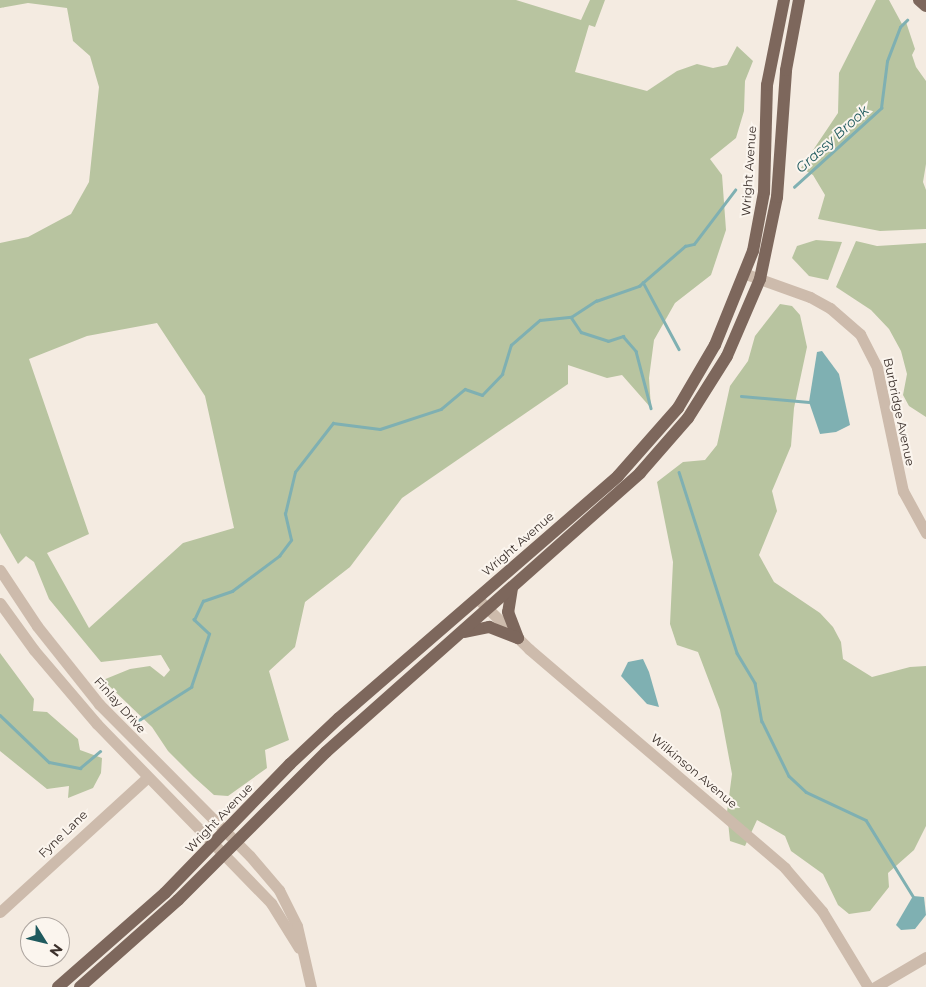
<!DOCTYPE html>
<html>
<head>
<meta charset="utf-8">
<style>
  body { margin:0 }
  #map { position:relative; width:926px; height:987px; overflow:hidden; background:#f4ebe1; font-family:Montserrat,sans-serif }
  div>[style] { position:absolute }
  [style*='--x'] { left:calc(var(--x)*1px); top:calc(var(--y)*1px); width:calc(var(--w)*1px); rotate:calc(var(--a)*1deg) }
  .green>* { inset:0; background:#b8c4a0 }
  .water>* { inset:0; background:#7fb0b2 }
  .stream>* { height:2.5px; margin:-1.25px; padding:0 1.25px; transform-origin:1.25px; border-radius:1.25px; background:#7fb0b2 }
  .minor>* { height:11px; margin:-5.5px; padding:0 5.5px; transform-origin:5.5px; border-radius:5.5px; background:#cdbbac }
  .major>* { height:12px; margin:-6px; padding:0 6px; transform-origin:6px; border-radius:6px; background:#7d675c }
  span { translate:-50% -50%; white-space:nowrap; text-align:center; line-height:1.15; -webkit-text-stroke:4px #fbf5ee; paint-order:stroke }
  .street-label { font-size:12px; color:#3b302b }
  .water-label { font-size:14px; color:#1f5a5e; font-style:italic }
  .north { position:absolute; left:20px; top:917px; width:50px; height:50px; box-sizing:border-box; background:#fbf5ee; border:1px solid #aea6a0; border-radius:50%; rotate:126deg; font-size:14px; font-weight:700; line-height:20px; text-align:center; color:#3b302b }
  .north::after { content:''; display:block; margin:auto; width:18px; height:22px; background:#1f5a5e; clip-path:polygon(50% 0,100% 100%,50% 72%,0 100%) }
</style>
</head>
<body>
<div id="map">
  <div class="green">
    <i style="clip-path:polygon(evenodd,0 0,516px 0,581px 20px,590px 0,605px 0,595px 27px,589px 25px,575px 72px,647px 91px,677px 71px,697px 64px,713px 68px,727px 65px,737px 46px,753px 61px,745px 81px,744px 111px,736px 138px,710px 159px,722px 175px,726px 230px,711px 275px,675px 303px,654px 340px,649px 378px,651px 408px,622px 375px,607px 378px,568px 365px,568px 384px,402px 498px,350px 567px,305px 602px,295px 647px,269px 671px,289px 740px,265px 750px,267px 768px,228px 796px,214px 795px,194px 777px,168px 751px,152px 727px,103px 680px,130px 669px,150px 666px,164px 677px,170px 670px,161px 655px,101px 662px,49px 599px,34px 562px,26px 556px,18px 564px,0 533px,0 243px,28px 237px,71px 214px,89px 182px,99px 87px,90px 56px,73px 41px,67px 8px,28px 3px,0 8px,0 0,157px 323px,205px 396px,234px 528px,183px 543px,89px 628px,47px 553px,89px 534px,29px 359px,87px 336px,157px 323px)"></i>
    <i style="clip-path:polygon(876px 0,889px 0,902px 24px,906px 22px,915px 49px,912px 55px,916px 67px,926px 81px,926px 164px,923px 182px,926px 190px,926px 229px,880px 231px,818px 219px,825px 195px,813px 175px,801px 168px,838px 113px,839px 73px)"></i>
    <i style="clip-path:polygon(816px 240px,842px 242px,828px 280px,809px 276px,792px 258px,797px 246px)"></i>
    <i style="clip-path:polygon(856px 241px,877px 246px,926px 243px,926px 417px,909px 406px,903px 395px,907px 374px,901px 351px,889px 329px,871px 310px,836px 287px)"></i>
    <i style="clip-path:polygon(780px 304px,792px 306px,800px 315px,807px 347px,794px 408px,791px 446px,772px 491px,777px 511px,759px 555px,774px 582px,820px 613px,833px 627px,841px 642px,843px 659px,872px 677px,910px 667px,926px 666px,926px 826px,914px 850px,888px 873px,889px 887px,870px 911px,849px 914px,838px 905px,823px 874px,791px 851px,785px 836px,757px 820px,745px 846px,730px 841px,727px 812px,732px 774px,720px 710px,698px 652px,677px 645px,670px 624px,673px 562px,657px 482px,683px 462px,705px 460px,717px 445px,730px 386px,748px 361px,755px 336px)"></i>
    <i style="clip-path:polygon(0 653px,34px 699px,33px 711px,47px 712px,78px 739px,80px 750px,102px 758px,101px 773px,93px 788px,68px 798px,69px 786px,47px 789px,0 751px)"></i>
  </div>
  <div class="water">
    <i style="clip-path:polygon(822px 351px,839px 374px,850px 425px,836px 432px,820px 434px,809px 402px,817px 352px)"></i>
    <i style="clip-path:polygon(643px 659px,649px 672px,659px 707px,647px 704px,621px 676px,628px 662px)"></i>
    <i style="clip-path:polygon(913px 896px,924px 897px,926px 915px,915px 929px,901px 930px,896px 925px)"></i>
  </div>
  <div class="stream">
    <i style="--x:794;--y:187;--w:118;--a:-42.2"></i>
    <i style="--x:881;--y:108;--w:47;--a:-82.7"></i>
    <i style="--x:887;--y:61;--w:36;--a:-69"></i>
    <i style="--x:900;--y:27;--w:10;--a:-45"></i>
    <i style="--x:643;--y:282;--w:76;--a:61.8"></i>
    <i style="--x:571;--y:317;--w:18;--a:56"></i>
    <i style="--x:581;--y:332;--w:28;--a:18"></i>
    <i style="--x:608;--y:341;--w:16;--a:-18"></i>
    <i style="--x:623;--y:336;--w:20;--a:49"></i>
    <i style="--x:636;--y:351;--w:59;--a:75.3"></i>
    <i style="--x:741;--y:396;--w:68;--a:5"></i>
    <i style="--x:679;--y:472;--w:190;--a:72.2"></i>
    <i style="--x:737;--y:653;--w:35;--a:59"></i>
    <i style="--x:755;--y:683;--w:39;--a:80"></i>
    <i style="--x:762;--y:721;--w:61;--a:63.9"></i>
    <i style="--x:789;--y:776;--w:23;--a:43"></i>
    <i style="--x:806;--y:792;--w:66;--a:25"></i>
    <i style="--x:866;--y:820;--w:89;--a:58.3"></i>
    <i style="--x:0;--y:715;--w:68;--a:43.8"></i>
    <i style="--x:49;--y:762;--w:32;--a:11"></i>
    <i style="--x:80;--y:768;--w:26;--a:-40"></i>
    <i style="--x:139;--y:720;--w:62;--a:-32.4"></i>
    <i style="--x:191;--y:687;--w:56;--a:-71.2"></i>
    <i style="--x:209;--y:634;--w:21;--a:-137"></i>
    <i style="--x:194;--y:620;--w:21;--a:-65"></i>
    <i style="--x:203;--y:601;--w:31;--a:-19"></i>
    <i style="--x:232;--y:591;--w:59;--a:-36.7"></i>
    <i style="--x:279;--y:556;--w:20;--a:-53"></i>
    <i style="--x:291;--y:540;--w:27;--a:-103"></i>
    <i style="--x:285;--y:514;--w:43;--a:-76.6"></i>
    <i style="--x:295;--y:472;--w:62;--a:-52.2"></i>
    <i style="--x:333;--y:423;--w:47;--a:7.3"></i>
    <i style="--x:380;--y:429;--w:64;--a:-18.2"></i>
    <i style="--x:441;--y:409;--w:31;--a:-40"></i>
    <i style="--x:465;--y:389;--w:18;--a:19"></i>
    <i style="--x:482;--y:395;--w:29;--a:-46"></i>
    <i style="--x:502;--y:374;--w:30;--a:-73"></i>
    <i style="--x:511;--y:345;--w:38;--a:-41"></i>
    <i style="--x:540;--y:320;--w:31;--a:-6"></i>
    <i style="--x:571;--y:317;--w:30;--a:-33"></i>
    <i style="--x:596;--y:301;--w:46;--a:-19.2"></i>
    <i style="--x:639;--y:286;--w:61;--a:-41"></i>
    <i style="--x:685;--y:246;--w:9;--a:-13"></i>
    <i style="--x:694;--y:244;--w:68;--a:-52.8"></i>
  </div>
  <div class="minor">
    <i style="--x:746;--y:274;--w:68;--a:19.8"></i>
    <i style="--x:810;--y:297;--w:23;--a:29"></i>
    <i style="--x:830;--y:308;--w:40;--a:41"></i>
    <i style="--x:860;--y:334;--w:38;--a:63"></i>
    <i style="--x:877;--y:368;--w:126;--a:78.1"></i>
    <i style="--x:903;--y:491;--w:48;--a:61.3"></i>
    <i style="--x:0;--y:570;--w:67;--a:56.5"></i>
    <i style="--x:37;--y:626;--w:100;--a:51.5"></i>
    <i style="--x:99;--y:704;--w:214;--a:45.2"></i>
    <i style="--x:250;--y:856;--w:45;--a:49.5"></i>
    <i style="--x:279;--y:890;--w:40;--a:63.4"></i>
    <i style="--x:297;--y:926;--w:63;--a:77.1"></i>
    <i style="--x:477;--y:598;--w:73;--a:44.4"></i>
    <i style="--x:529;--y:649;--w:337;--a:40.5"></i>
    <i style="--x:785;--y:868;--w:57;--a:49.3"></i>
    <i style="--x:822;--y:911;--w:89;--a:58.8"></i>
    <i style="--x:0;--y:603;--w:58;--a:54.1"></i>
    <i style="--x:34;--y:650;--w:97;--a:49.6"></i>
    <i style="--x:97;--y:724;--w:250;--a:45.8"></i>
    <i style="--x:271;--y:903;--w:53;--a:58.1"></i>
    <i style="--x:0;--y:912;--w:200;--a:-42.4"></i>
    <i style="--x:875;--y:987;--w:59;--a:-30.5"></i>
  </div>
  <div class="major">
    <i style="--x:919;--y:0;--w:9;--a:41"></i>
    <i style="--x:512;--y:588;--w:24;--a:99"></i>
    <i style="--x:508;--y:612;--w:28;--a:69"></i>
    <i style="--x:465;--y:632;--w:25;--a:-12"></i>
    <i style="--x:489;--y:627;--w:31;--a:21"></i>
    <i style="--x:58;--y:987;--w:142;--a:-41.3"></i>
    <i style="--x:165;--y:893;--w:180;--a:-45.9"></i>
    <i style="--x:290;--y:764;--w:67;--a:-43.2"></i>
    <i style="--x:339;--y:718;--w:369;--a:-40.9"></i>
    <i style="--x:618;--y:476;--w:91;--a:-48.6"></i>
    <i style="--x:678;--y:408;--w:73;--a:-59.6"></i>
    <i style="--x:715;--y:345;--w:101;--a:-68"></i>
    <i style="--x:753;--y:251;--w:60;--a:-79.4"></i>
    <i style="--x:764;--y:192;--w:107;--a:-88.4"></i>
    <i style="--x:767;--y:85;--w:87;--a:-78.7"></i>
    <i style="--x:80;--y:987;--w:131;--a:-41.6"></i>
    <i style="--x:178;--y:900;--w:209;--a:-45"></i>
    <i style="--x:326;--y:752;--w:420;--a:-41.6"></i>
    <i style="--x:640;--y:473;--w:73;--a:-48.9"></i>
    <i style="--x:688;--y:418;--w:73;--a:-57.8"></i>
    <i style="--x:727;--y:356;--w:84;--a:-66.8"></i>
    <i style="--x:760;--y:279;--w:84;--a:-78.3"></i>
    <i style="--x:777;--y:197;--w:127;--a:-85.9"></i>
    <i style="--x:786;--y:70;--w:71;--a:-79.5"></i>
  </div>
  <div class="street-label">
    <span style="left:749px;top:171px;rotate:-86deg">Wright Avenue</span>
    <span style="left:899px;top:412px;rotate:78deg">Burbridge Avenue</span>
    <span style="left:518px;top:544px;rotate:-41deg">Wright Avenue</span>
    <span style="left:120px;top:705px;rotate:48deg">Finlay Drive</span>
    <span style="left:694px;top:771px;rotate:40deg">Wilkinson Avenue</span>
    <span style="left:219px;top:818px;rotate:-46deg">Wright Avenue</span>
    <span style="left:63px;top:834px;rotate:-44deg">Fyne Lane</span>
  </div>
  <div class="water-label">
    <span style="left:832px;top:139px;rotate:-42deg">Grassy Brook</span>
  </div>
  <div class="north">N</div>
</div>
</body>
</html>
